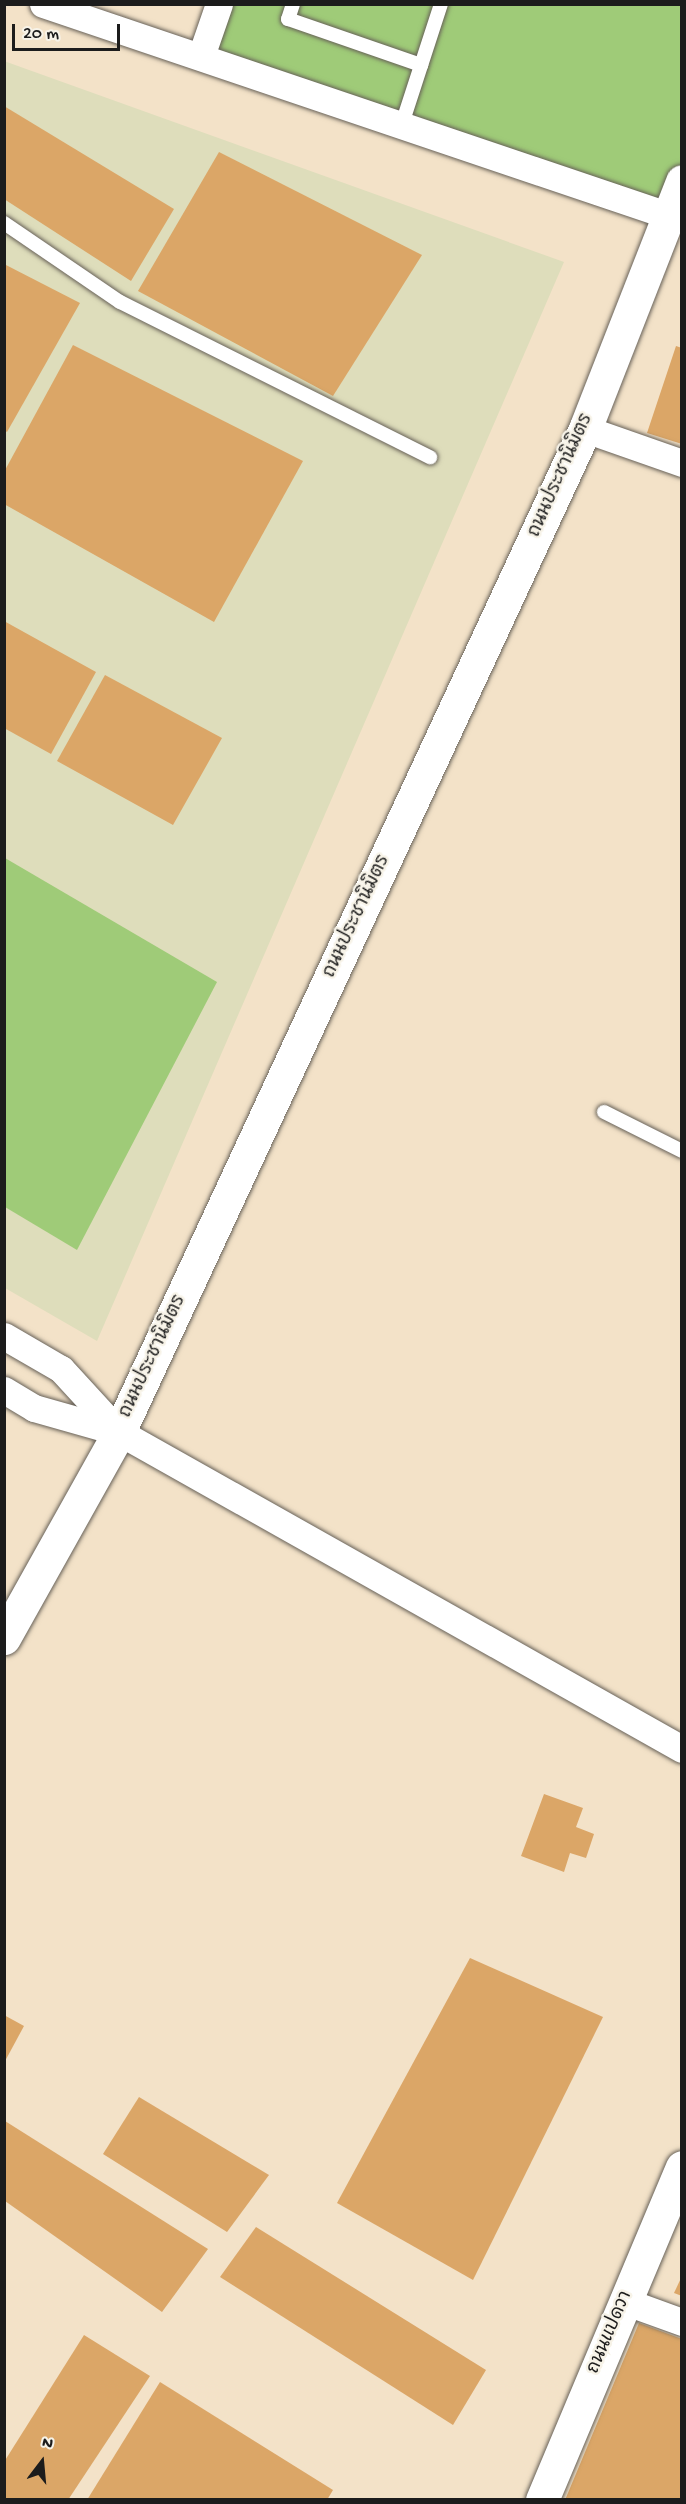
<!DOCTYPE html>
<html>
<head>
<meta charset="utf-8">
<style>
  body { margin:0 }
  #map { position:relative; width:686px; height:2504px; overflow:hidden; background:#f3e2c8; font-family:"Gochi Hand","Playpen Sans Thai",sans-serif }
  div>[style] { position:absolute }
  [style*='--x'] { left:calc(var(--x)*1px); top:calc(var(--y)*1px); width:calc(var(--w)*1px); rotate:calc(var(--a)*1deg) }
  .built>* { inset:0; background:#deddbb }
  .green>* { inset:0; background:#9fcb78 }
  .building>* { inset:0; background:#dba667 }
  .roads { filter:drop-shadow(0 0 2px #676158) drop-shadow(0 0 2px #676158) }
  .service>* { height:14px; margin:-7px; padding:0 7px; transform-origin:7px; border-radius:7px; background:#fff }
  .minor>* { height:27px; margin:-13.5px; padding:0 13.5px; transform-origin:13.5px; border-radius:13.5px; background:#fff }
  .tertiary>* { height:33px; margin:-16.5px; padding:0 16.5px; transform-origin:16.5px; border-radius:16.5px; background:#fff }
  .secondary>* { height:33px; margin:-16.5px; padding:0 16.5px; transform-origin:16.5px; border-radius:16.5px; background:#fff }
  span { translate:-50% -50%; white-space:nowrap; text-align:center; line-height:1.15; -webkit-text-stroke:5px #f7f3e8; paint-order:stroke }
  .street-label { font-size:18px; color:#1c1c1c }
  .frame { position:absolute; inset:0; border:6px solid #1c1c1c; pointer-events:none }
  .north { position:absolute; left:12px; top:2432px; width:60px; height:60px; -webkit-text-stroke:4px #f7f3e8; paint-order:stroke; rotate:16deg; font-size:16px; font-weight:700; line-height:24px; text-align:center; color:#1c1c1c }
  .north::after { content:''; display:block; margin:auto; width:21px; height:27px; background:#1c1c1c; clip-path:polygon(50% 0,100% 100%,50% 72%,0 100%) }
  .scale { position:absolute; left:12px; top:24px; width:108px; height:27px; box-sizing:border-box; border:3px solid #1c1c1c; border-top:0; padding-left:8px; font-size:18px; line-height:21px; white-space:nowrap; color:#1c1c1c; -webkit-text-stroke:4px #f7f3e8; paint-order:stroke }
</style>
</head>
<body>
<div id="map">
  <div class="built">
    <i style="clip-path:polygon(4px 61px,564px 262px,97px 1341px,5px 1288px)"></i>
  </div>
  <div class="green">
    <i style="clip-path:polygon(219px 5px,681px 5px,681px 220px,201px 56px)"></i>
    <i style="clip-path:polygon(5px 858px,217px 982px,77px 1250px,5px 1207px)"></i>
  </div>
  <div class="building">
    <i style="clip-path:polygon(4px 106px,174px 209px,131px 281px,4px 199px)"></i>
    <i style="clip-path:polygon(219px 152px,422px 255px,333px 396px,138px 291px)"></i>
    <i style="clip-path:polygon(4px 264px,80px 303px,7px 432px,4px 430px)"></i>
    <i style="clip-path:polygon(73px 345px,303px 461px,214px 622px,4px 504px,4px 472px)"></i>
    <i style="clip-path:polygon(676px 346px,682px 348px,682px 444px,647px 433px)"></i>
    <i style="clip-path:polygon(4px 621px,96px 672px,51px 754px,4px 728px)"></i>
    <i style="clip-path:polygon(105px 675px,222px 738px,173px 825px,57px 761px)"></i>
    <i style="clip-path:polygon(544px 1794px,583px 1808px,576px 1827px,594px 1834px,586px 1858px,570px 1853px,564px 1872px,521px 1856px)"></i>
    <i style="clip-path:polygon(470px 1958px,603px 2017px,473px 2280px,337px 2203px)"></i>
    <i style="clip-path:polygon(4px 2015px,24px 2026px,4px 2063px)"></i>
    <i style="clip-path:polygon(139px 2097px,269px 2175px,227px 2232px,103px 2154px)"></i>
    <i style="clip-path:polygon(5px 2121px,208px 2249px,162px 2312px,5px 2201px)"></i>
    <i style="clip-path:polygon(256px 2227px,486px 2370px,453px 2425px,220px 2277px)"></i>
    <i style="clip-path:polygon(682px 2276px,682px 2296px,674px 2293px)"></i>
    <i style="clip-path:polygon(639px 2323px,682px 2339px,682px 2500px,565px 2500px)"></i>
    <i style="clip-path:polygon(84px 2335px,150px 2376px,68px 2500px,4px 2500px,4px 2462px)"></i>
    <i style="clip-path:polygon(160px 2382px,333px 2490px,327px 2500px,87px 2500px)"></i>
  </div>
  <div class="roads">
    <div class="service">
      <i style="--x:293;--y:4;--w:16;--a:108"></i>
      <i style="--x:288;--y:19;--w:141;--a:19.1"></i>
      <i style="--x:402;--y:124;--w:126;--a:-72"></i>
      <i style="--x:4;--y:223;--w:140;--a:34.3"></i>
      <i style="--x:120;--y:302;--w:347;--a:26.6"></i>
      <i style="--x:604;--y:1112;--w:87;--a:26.6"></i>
    </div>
    <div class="minor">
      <i style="--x:43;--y:4;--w:662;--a:18.68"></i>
      <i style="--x:201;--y:56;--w:55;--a:-70.9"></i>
      <i style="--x:585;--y:429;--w:103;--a:19.3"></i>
      <i style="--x:4;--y:1336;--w:66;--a:30.1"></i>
      <i style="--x:61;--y:1369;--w:86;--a:47.4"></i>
      <i style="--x:4;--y:1390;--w:35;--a:31"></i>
      <i style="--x:34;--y:1408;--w:88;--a:15.8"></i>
      <i style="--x:119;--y:1432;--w:646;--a:29.38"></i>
      <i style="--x:624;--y:2301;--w:62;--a:19.9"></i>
    </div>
    <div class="tertiary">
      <i style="--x:542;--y:2500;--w:361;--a:-67.2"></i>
    </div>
    <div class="secondary">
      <i style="--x:4;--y:1638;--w:236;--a:-60.8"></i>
      <i style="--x:119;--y:1432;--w:1106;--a:-65.08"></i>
      <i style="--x:585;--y:429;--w:266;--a:-68.6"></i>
    </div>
  </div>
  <div class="street-label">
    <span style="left:562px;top:476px;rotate:-66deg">ถนนประชานิมิตร</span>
    <span style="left:358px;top:917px;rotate:-65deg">ถนนประชานิมิตร</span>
    <span style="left:154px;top:1357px;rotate:-65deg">ถนนประชานิมิตร</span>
    <span style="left:611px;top:2333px;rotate:-67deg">ถนนแปดวา</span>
  </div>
  <div class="frame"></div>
  <div class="north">N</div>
  <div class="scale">20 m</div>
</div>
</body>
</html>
